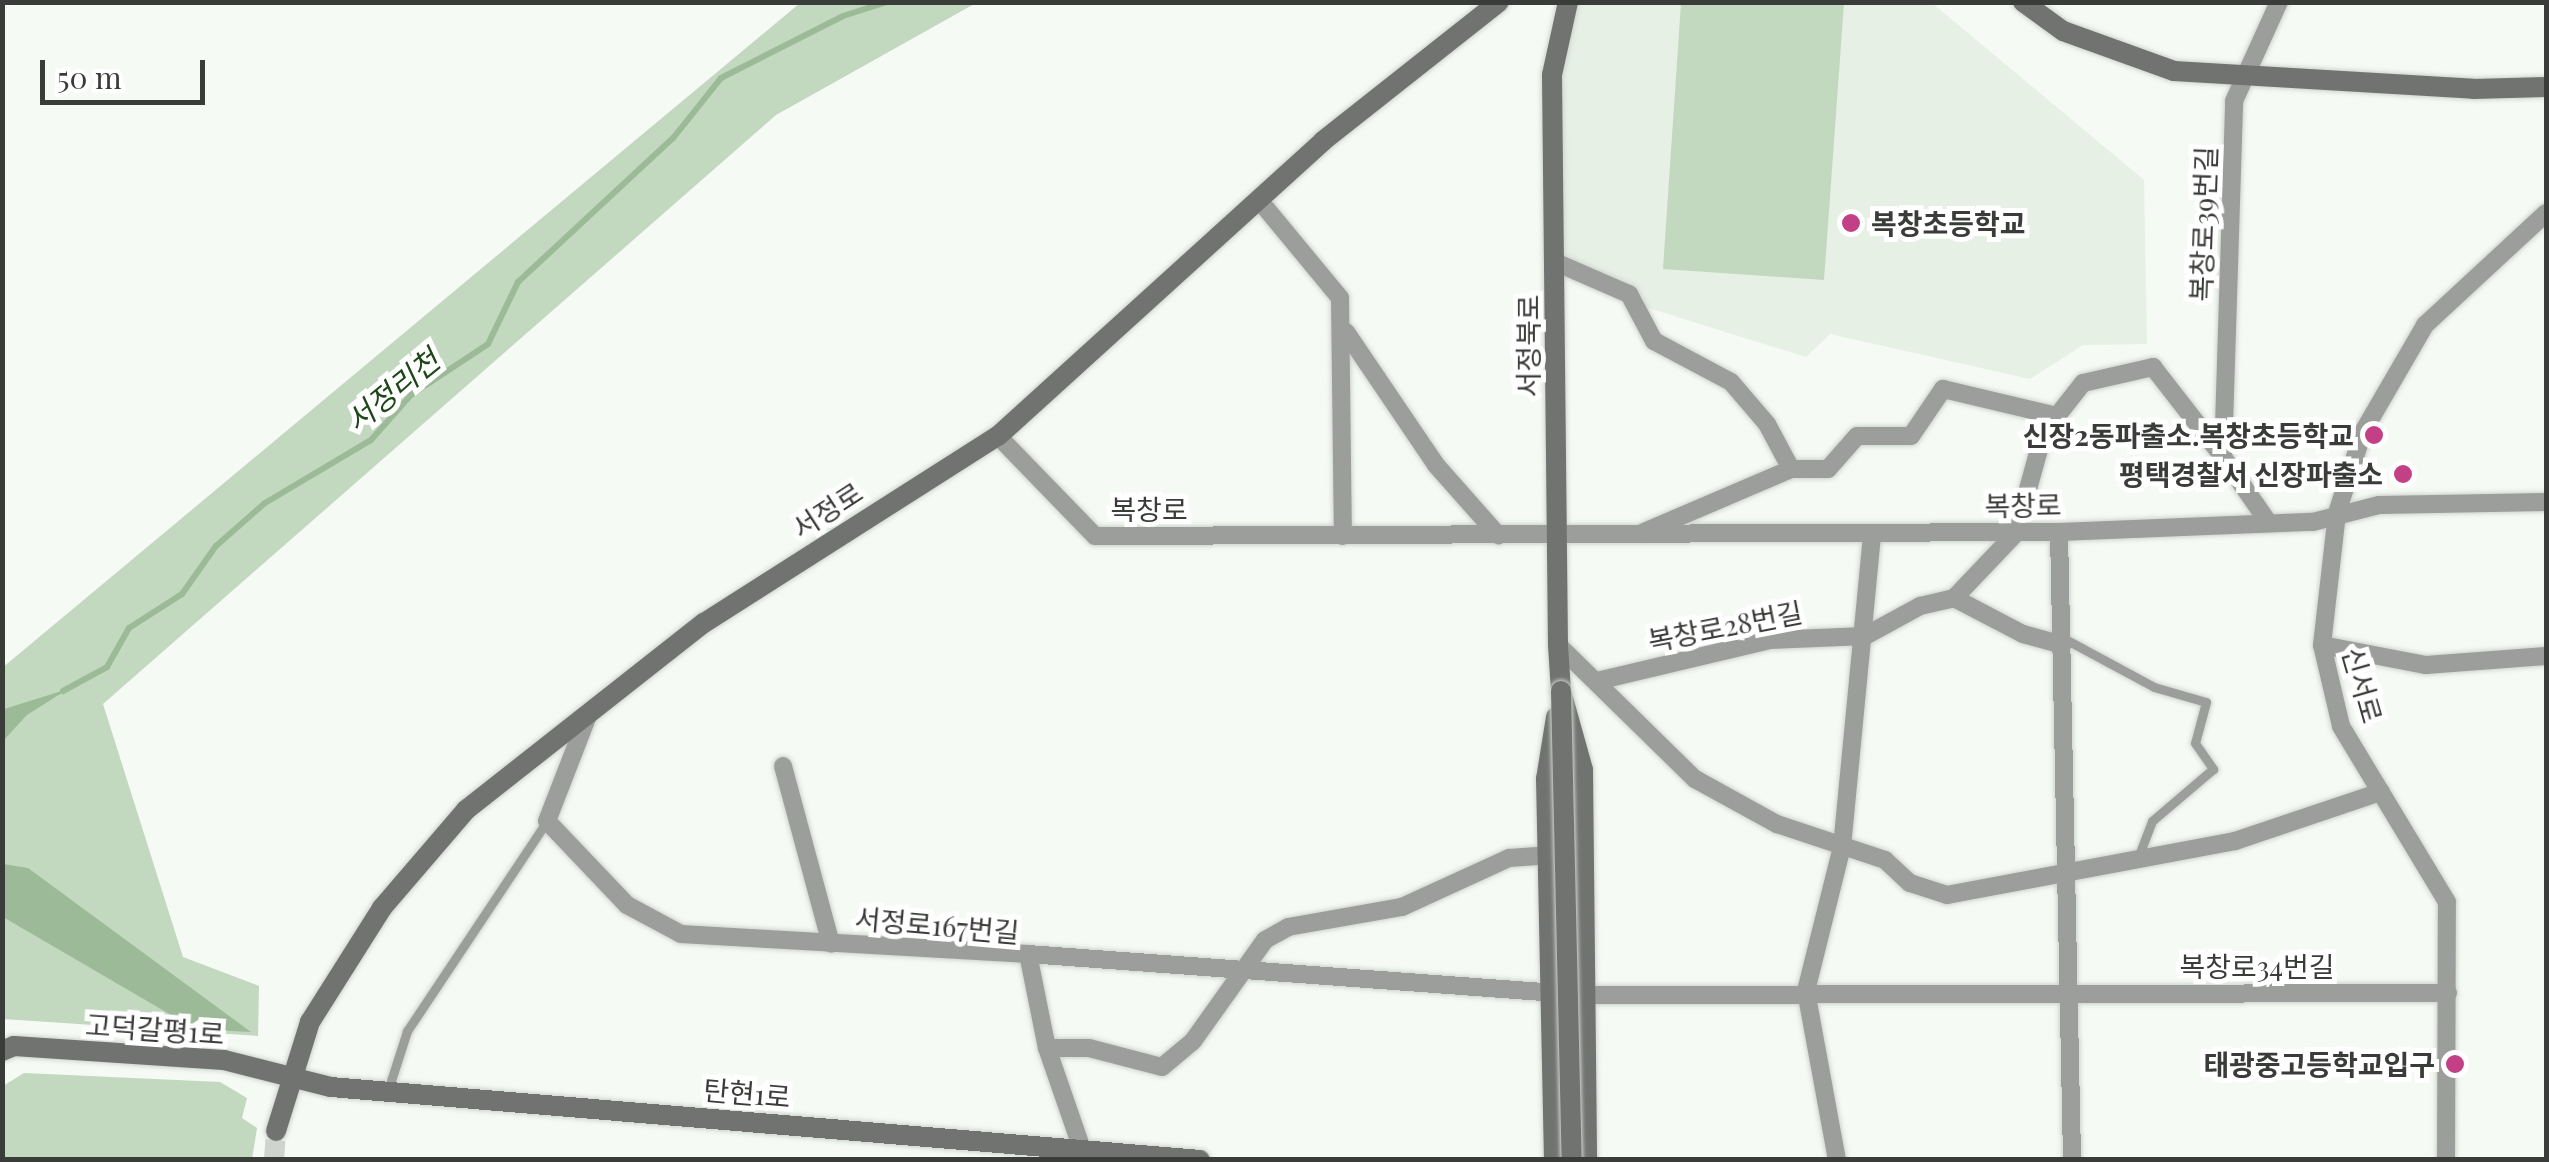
<!DOCTYPE html>
<html>
<head>
<meta charset="utf-8">
<style>
  body { margin:0 }
  #map { position:relative; width:2549px; height:1162px; overflow:hidden; background:#f5faf4; font-family:"Playfair Display","Noto Sans KR",serif }
  div>[style] { position:absolute }
  [style*='--x'] { left:calc(var(--x)*1px); top:calc(var(--y)*1px); width:calc(var(--w)*1px); rotate:calc(var(--a)*1deg) }
  .built>* { inset:0; background:#e6f0e4 }
  .green>* { inset:0; background:#c2d8bf }
  .water>* { inset:0; background:#9dba98 }
  .stream>* { height:6px; margin:-3px; padding:0 3px; transform-origin:3px; border-radius:3px; background:#9dba98 }
  .secondary-tunnel>* { height:20px; margin-top:-10px; transform-origin:0; background:repeating-linear-gradient(90deg,#d0d4cf 0 20px,transparent 0 30px) }
  .roads { filter:drop-shadow(0 0 2px #d0d4cf) drop-shadow(0 0 2px #d0d4cf) }
  .lane>* { height:9px; margin:-4.5px; padding:0 4.5px; transform-origin:4.5px; border-radius:4.5px; background:#9c9e9b }
  .street>* { height:18px; margin:-9px; padding:0 9px; transform-origin:9px; border-radius:9px; background:#9c9e9b }
  .secondary>* { height:20px; margin:-10px; padding:0 10px; transform-origin:10px; border-radius:10px; background:#70736f }
  .bridges { filter:drop-shadow(0 0 2px #d0d4cf) drop-shadow(0 0 2px #d0d4cf) }
  .secondary-bridge>* { height:20px; margin:-10px; padding:0 10px; transform-origin:10px; border-radius:10px; background:#70736f }
  .dots>* { width:28px; height:28px; translate:-50% -50%; box-sizing:border-box; border:5px solid #fff; border-radius:50% }
  span { translate:-50% -50%; white-space:nowrap; text-align:center; line-height:1.15; -webkit-text-stroke:10px #fff; paint-order:stroke }
  .poi-label { font-size:28px; color:#3a3c39; font-weight:700 }
  .left { translate:0 -50%; text-align:left }
  .right { translate:-100% -50%; text-align:right }
  .street-label { font-size:28px; color:#3a3c39 }
  .water-label { font-size:30px; color:#1e4718; font-style:italic }
  .frame { position:absolute; inset:0; border:5px solid #3a3c39; pointer-events:none }
  .scale { position:absolute; left:40px; top:60px; width:165px; height:45px; box-sizing:border-box; border:5px solid #3a3c39; border-top:0; padding-left:12px; font-size:30px; line-height:35px; white-space:nowrap; color:#3a3c39; -webkit-text-stroke:8px #fff; paint-order:stroke }
</style>
</head>
<body>
<div id="map">
  <div class="built">
    <i style="clip-path:polygon(1577px 3px,1932px 3px,2144px 180px,2147px 344px,2083px 345px,2030px 379px,1830px 334px,1806px 357px,1626px 301px,1557px 266px,1561px 53px)"></i>
  </div>
  <div class="green">
    <i style="clip-path:polygon(800px 3px,976px 3px,776px 115px,103px 704px,183px 957px,259px 986px,258px 1036px,3px 1019px,2px 668px)"></i>
    <i style="clip-path:polygon(1681px 3px,1844px 3px,1824px 280px,1663px 269px)"></i>
    <i style="clip-path:polygon(24px 1073px,220px 1082px,247px 1098px,242px 1118px,257px 1128px,252px 1159px,3px 1159px,3px 1086px)"></i>
  </div>
  <div class="water">
    <i style="clip-path:polygon(68px 689px,27px 715px,3px 741px,4px 709px)"></i>
    <i style="clip-path:polygon(3px 864px,28px 868px,251px 1032px,195px 1029px,3px 917px)"></i>
  </div>
  <div class="stream">
    <i style="--x:63;--y:691;--w:50;--a:-28.6"></i>
    <i style="--x:107;--y:667;--w:45;--a:-60.6"></i>
    <i style="--x:129;--y:628;--w:63;--a:-32.7"></i>
    <i style="--x:182;--y:594;--w:59;--a:-54.7"></i>
    <i style="--x:216;--y:546;--w:65;--a:-41.3"></i>
    <i style="--x:265;--y:503;--w:123;--a:-30.7"></i>
    <i style="--x:371;--y:440;--w:60;--a:-48.4"></i>
    <i style="--x:411;--y:395;--w:92;--a:-33.5"></i>
    <i style="--x:488;--y:344;--w:69;--a:-64.2"></i>
    <i style="--x:518;--y:282;--w:213;--a:-42.9"></i>
    <i style="--x:674;--y:137;--w:75;--a:-51.5"></i>
    <i style="--x:721;--y:78;--w:137;--a:-26.9"></i>
    <i style="--x:843;--y:16;--w:46;--a:-17.7"></i>
  </div>
  <div class="secondary-tunnel">
    <i style="--x:274;--y:1160;--w:29;--a:-86"></i>
  </div>
  <div class="roads">
    <div class="lane">
      <i style="--x:2065;--y:639;--w:101;--a:28.3"></i>
      <i style="--x:2154;--y:687;--w:54;--a:16.1"></i>
      <i style="--x:2206;--y:702;--w:42;--a:105"></i>
      <i style="--x:2195;--y:743;--w:32;--a:55"></i>
      <i style="--x:2213;--y:769;--w:80;--a:139.6"></i>
      <i style="--x:2152;--y:821;--w:40;--a:111"></i>
      <i style="--x:388;--y:1090;--w:62;--a:-72.1"></i>
      <i style="--x:407;--y:1031;--w:252;--a:-56.3"></i>
    </div>
    <div class="street">
      <i style="--x:1259;--y:200;--w:127;--a:50.4"></i>
      <i style="--x:1340;--y:298;--w:238;--a:89.3"></i>
      <i style="--x:1555;--y:262;--w:81;--a:23.4"></i>
      <i style="--x:1629;--y:294;--w:53;--a:62"></i>
      <i style="--x:1654;--y:341;--w:87;--a:28"></i>
      <i style="--x:1731;--y:382;--w:55;--a:49.4"></i>
      <i style="--x:1767;--y:424;--w:51;--a:61.9"></i>
      <i style="--x:1791;--y:469;--w:37;--a:0"></i>
      <i style="--x:1828;--y:469;--w:44;--a:-48.7"></i>
      <i style="--x:1857;--y:436;--w:54;--a:0"></i>
      <i style="--x:1911;--y:436;--w:57;--a:-55.8"></i>
      <i style="--x:1943;--y:389;--w:117;--a:13.3"></i>
      <i style="--x:2057;--y:416;--w:31;--a:122"></i>
      <i style="--x:2041;--y:442;--w:94;--a:105.4"></i>
      <i style="--x:2016;--y:533;--w:90;--a:133.6"></i>
      <i style="--x:1346;--y:332;--w:161;--a:55.9"></i>
      <i style="--x:1436;--y:465;--w:94;--a:48.5"></i>
      <i style="--x:2057;--y:416;--w:42;--a:-51.8"></i>
      <i style="--x:2083;--y:383;--w:72;--a:-12.9"></i>
      <i style="--x:2153;--y:367;--w:114;--a:52.1"></i>
      <i style="--x:998;--y:436;--w:139;--a:45.9"></i>
      <i style="--x:1095;--y:536;--w:964;--a:-0.24"></i>
      <i style="--x:2059;--y:532;--w:254;--a:-2.3"></i>
      <i style="--x:2313;--y:522;--w:68;--a:-14.4"></i>
      <i style="--x:2379;--y:505;--w:167;--a:-1"></i>
      <i style="--x:2268;--y:522;--w:79;--a:-124.7"></i>
      <i style="--x:2223;--y:457;--w:356;--a:-88.2"></i>
      <i style="--x:2234;--y:101;--w:109;--a:-65.6"></i>
      <i style="--x:1644;--y:532;--w:160;--a:-23.2"></i>
      <i style="--x:2059;--y:532;--w:628;--a:88.81"></i>
      <i style="--x:1558;--y:645;--w:192;--a:44.4"></i>
      <i style="--x:1695;--y:779;--w:94;--a:28.8"></i>
      <i style="--x:1777;--y:824;--w:114;--a:18.4"></i>
      <i style="--x:1885;--y:860;--w:34;--a:43"></i>
      <i style="--x:1910;--y:883;--w:39;--a:18"></i>
      <i style="--x:1947;--y:895;--w:293;--a:-10.6"></i>
      <i style="--x:2235;--y:841;--w:154;--a:-18.6"></i>
      <i style="--x:2322;--y:645;--w:106;--a:10.9"></i>
      <i style="--x:2426;--y:665;--w:120;--a:-4.3"></i>
      <i style="--x:1597;--y:681;--w:178;--a:-13.3"></i>
      <i style="--x:1770;--y:640;--w:95;--a:-2.4"></i>
      <i style="--x:1865;--y:636;--w:63;--a:-28.6"></i>
      <i style="--x:1920;--y:606;--w:35;--a:-13"></i>
      <i style="--x:1954;--y:598;--w:78;--a:27.6"></i>
      <i style="--x:2023;--y:634;--w:41;--a:15.4"></i>
      <i style="--x:587;--y:718;--w:110;--a:111.2"></i>
      <i style="--x:547;--y:821;--w:116;--a:46.4"></i>
      <i style="--x:627;--y:905;--w:61;--a:28.2"></i>
      <i style="--x:681;--y:934;--w:348;--a:3.3"></i>
      <i style="--x:1028;--y:954;--w:96;--a:78.6"></i>
      <i style="--x:1047;--y:1048;--w:42;--a:0"></i>
      <i style="--x:1089;--y:1048;--w:75;--a:14.6"></i>
      <i style="--x:1162;--y:1067;--w:40;--a:-40"></i>
      <i style="--x:1193;--y:1041;--w:124;--a:-54.5"></i>
      <i style="--x:1265;--y:940;--w:26;--a:-29"></i>
      <i style="--x:1288;--y:927;--w:116;--a:-10"></i>
      <i style="--x:1402;--y:907;--w:118;--a:-24.6"></i>
      <i style="--x:1509;--y:858;--w:39;--a:-4"></i>
      <i style="--x:783;--y:766;--w:184;--a:74.9"></i>
      <i style="--x:1028;--y:954;--w:558;--a:4.22"></i>
      <i style="--x:1584;--y:995;--w:864;--a:-0.13"></i>
      <i style="--x:1047;--y:1048;--w:107;--a:70.9"></i>
      <i style="--x:1837;--y:1160;--w:172;--a:-100.4"></i>
      <i style="--x:1806;--y:991;--w:148;--a:-76"></i>
      <i style="--x:1842;--y:847;--w:313;--a:-84.5"></i>
      <i style="--x:2446;--y:1160;--w:258;--a:-89.8"></i>
      <i style="--x:2447;--y:902;--w:205;--a:-121.1"></i>
      <i style="--x:2341;--y:726;--w:83;--a:-103.2"></i>
      <i style="--x:2322;--y:645;--w:133;--a:-83.5"></i>
      <i style="--x:2337;--y:513;--w:85;--a:-72.2"></i>
      <i style="--x:2363;--y:432;--w:124;--a:-59.9"></i>
      <i style="--x:2425;--y:325;--w:165;--a:-42.8"></i>
    </div>
    <div class="secondary">
      <i style="--x:1568;--y:2;--w:75;--a:102.4"></i>
      <i style="--x:1552;--y:75;--w:570;--a:89.4"></i>
      <i style="--x:1558;--y:645;--w:46;--a:86.3"></i>
      <i style="--x:1561;--y:691;--w:82;--a:74.4"></i>
      <i style="--x:1583;--y:770;--w:390;--a:89.4"></i>
      <i style="--x:2023;--y:2;--w:49;--a:35.9"></i>
      <i style="--x:2063;--y:31;--w:118;--a:19.8"></i>
      <i style="--x:2174;--y:71;--w:300;--a:3.4"></i>
      <i style="--x:2473;--y:89;--w:73;--a:-1.6"></i>
      <i style="--x:2;--y:1051;--w:13;--a:-23"></i>
      <i style="--x:14;--y:1046;--w:210;--a:3.8"></i>
      <i style="--x:224;--y:1060;--w:110;--a:14.2"></i>
      <i style="--x:331;--y:1087;--w:872;--a:4.8"></i>
      <i style="--x:276;--y:1131;--w:114;--a:-72.7"></i>
      <i style="--x:310;--y:1022;--w:135;--a:-57.7"></i>
      <i style="--x:382;--y:908;--w:129;--a:-49.4"></i>
      <i style="--x:466;--y:810;--w:303;--a:-38.2"></i>
      <i style="--x:704;--y:623;--w:348;--a:-32.5"></i>
      <i style="--x:998;--y:436;--w:439;--a:-42.2"></i>
      <i style="--x:1323;--y:141;--w:224;--a:-38.3"></i>
      <i style="--x:1554;--y:1160;--w:381;--a:-91.2"></i>
      <i style="--x:1546;--y:779;--w:63;--a:-80.8"></i>
    </div>
  </div>
  <div class="bridges">
    <div class="secondary-bridge">
      <i style="--x:1561;--y:691;--w:469;--a:88.7"></i>
    </div>
  </div>
  <div class="dots">
    <i style="left:1851px;top:223px;background:#c34086"></i>
    <i style="left:2374px;top:435px;background:#c34086"></i>
    <i style="left:2403px;top:474px;background:#c34086"></i>
    <i style="left:2455px;top:1064px;background:#c34086"></i>
  </div>
  <div class="poi-label">
    <span class="left" style="left:1871px;top:223px">복창초등학교</span>
    <span class="right" style="left:2354px;top:435px">신장2동파출소.복창초등학교</span>
    <span class="right" style="left:2383px;top:474px">평택경찰서 신장파출소</span>
    <span class="right" style="left:2435px;top:1064px">태광중고등학교입구</span>
  </div>
  <div class="street-label">
    <span style="left:2203px;top:224px;rotate:-88deg">복창로39번길</span>
    <span style="left:1528px;top:346px;rotate:-90deg">서정북로</span>
    <span style="left:2023px;top:505px;rotate:-1deg">복창로</span>
    <span style="left:1149px;top:509px">복창로</span>
    <span style="left:827px;top:510px;rotate:-33deg">서정로</span>
    <span style="left:1725px;top:626px;rotate:-11deg">복창로28번길</span>
    <span style="left:2363px;top:685px;rotate:74deg">신서로</span>
    <span style="left:937px;top:925px;rotate:5deg">서정로167번길</span>
    <span style="left:2257px;top:966px">복창로34번길</span>
    <span style="left:155px;top:1029px;rotate:4deg">고덕갈평1로</span>
    <span style="left:747px;top:1093px;rotate:5deg">탄현1로</span>
  </div>
  <div class="water-label">
    <span style="left:392px;top:390px;rotate:-39deg">서정리천</span>
  </div>
  <div class="frame"></div>
  <div class="scale">50 m</div>
</div>
</body>
</html>
